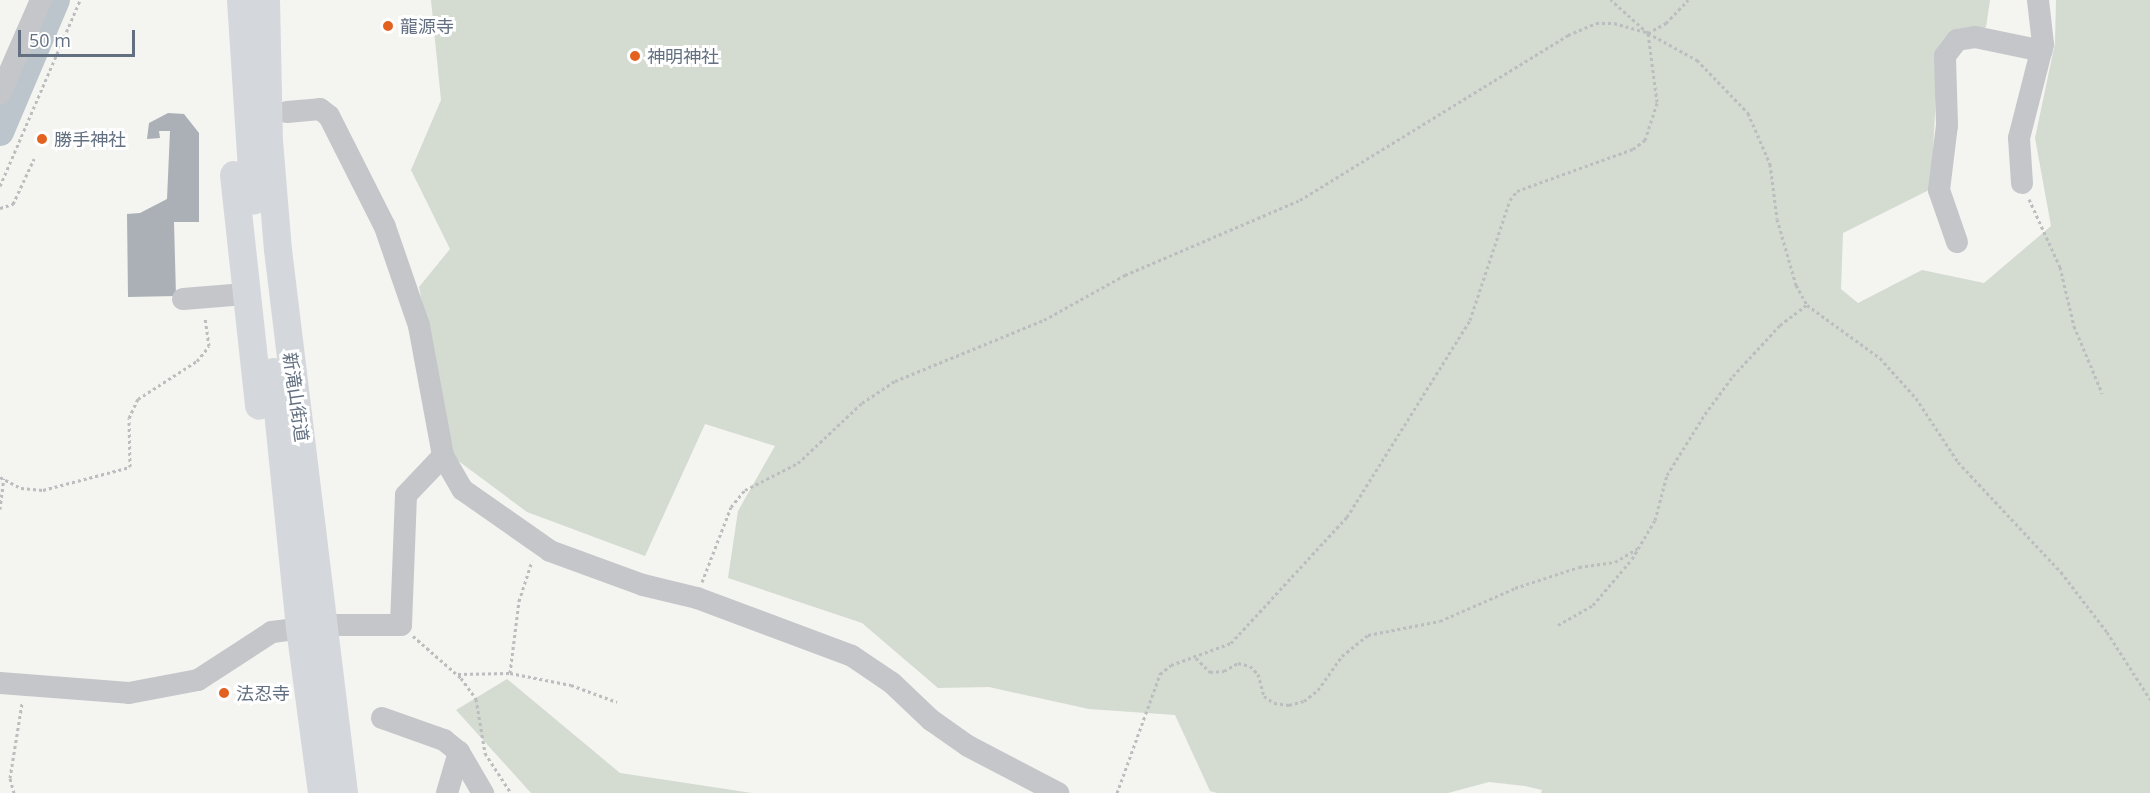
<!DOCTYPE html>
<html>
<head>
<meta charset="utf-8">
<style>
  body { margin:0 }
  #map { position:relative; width:2150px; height:793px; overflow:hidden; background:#f4f4f0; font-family:"Open Sans","Noto Sans JP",sans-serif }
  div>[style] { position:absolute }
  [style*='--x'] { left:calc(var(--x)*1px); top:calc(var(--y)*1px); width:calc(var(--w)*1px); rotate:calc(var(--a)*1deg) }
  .green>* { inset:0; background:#d4dbd1 }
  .river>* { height:28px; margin:-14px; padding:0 14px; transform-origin:14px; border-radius:14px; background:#bcc5cc }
  .building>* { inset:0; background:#aab0b6 }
  .path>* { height:3px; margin-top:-1.5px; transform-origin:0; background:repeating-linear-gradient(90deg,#bbbdbf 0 3px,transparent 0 6px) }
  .minor>* { height:22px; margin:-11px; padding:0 11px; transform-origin:11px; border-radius:11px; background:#c4c6ca }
  .major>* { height:28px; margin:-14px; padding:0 14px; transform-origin:14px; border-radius:14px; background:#d4d7dc }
  .dots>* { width:16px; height:16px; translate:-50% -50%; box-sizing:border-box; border:3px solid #fff; border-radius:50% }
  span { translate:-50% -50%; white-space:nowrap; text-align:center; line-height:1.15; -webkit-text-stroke:6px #fff; paint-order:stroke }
  .poi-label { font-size:18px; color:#637081 }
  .left { translate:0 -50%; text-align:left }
  .street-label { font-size:18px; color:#637081 }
  .scale { position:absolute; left:18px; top:30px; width:117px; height:27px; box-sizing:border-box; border:3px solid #637081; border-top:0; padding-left:8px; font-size:18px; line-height:21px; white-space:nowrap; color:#637081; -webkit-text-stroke:4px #fff; paint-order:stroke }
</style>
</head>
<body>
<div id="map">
  <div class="green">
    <i style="clip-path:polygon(431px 0,1990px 0,1986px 27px,1938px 56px,1931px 189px,1843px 233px,1841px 289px,1858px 303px,1922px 270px,1984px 283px,2051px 226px,2035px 138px,2055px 43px,2056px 0,2150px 0,2150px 793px,1541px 793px,1542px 790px,1525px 786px,1489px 782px,1448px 793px,1217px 793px,1210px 791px,1175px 715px,1089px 709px,989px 687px,938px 688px,862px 623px,728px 578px,738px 511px,775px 446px,705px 424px,645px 556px,527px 512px,453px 457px,419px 287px,450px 249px,411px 170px,441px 100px)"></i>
    <i style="clip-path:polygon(507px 679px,620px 773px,752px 793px,531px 793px,456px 710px)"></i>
  </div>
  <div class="river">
    <i style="--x:0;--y:132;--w:143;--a:-67"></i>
  </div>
  <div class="building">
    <i style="clip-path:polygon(168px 113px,184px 114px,199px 133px,199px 222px,174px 222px,176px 296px,128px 297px,127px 214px,140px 213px,167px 199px,170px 131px,159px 131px,160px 138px,147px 139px,149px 123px)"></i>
  </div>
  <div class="path">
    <i style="--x:1648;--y:33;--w:21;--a:-29"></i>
    <i style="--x:1666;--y:23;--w:32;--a:-46"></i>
    <i style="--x:0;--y:186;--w:202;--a:-66.7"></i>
    <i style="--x:2029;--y:199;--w:75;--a:65.5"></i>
    <i style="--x:2060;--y:267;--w:61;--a:76.7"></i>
    <i style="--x:2074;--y:326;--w:73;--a:67.3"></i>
    <i style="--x:0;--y:208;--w:14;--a:-17"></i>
    <i style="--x:13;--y:204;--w:50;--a:-65"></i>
    <i style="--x:0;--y:477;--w:24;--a:28"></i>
    <i style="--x:21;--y:488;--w:22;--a:5"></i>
    <i style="--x:43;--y:490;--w:90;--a:-14.8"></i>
    <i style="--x:130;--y:467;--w:49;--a:-91.2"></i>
    <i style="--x:129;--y:418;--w:21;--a:-65"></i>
    <i style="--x:138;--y:399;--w:70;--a:-32.8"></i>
    <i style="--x:197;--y:361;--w:19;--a:-51"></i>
    <i style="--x:209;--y:346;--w:29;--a:-98"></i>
    <i style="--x:0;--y:509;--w:31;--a:-83"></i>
    <i style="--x:702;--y:582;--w:80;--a:-68.9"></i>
    <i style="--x:731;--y:507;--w:22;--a:-51"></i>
    <i style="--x:745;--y:490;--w:59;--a:-27"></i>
    <i style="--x:798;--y:463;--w:88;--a:-43.2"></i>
    <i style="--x:862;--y:403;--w:40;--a:-34"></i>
    <i style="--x:895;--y:381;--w:161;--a:-22.3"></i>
    <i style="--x:1044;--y:320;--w:93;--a:-29.1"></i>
    <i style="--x:1125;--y:275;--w:190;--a:-23.2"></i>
    <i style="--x:1300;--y:200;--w:315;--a:-31.6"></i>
    <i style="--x:1568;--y:35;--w:30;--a:-23"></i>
    <i style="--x:1596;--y:23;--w:18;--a:0"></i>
    <i style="--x:1614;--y:23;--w:35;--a:16"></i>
    <i style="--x:1648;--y:33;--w:56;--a:28.9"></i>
    <i style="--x:1697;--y:60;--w:74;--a:46.1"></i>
    <i style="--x:1748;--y:113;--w:56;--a:66.7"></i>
    <i style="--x:1770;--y:164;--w:55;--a:82.7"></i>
    <i style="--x:1777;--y:219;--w:69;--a:73.9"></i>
    <i style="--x:1796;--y:285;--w:23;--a:61"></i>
    <i style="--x:1558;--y:625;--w:40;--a:-29.7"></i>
    <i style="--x:1593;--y:605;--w:60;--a:-49.7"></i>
    <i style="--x:1632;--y:559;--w:45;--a:-59.5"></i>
    <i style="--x:1655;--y:520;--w:47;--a:-75.1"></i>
    <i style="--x:1667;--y:475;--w:72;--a:-58.1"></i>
    <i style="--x:1705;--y:414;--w:47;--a:-53.6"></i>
    <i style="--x:1733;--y:376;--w:69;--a:-47.3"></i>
    <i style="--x:1780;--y:325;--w:34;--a:-37"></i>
    <i style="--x:1807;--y:305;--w:90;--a:36"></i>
    <i style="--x:1880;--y:358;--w:54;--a:48"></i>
    <i style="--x:1916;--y:398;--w:77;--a:56.7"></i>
    <i style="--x:1958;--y:462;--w:151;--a:46.9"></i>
    <i style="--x:2061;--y:572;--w:76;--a:52.5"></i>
    <i style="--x:2107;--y:632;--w:80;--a:57.3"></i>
    <i style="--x:413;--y:636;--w:64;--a:41.2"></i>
    <i style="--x:461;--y:678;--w:26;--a:54"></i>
    <i style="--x:476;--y:699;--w:55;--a:80.5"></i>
    <i style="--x:485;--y:753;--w:48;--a:57"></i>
    <i style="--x:1196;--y:658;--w:20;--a:45"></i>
    <i style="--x:1210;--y:672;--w:14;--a:-4"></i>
    <i style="--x:1224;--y:671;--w:16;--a:-30"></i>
    <i style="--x:1238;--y:663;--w:12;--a:14"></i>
    <i style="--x:1250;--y:666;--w:11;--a:45"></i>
    <i style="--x:1258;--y:674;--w:23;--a:75"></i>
    <i style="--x:1264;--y:696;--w:12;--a:35"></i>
    <i style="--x:1274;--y:703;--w:15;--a:8"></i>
    <i style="--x:1289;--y:705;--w:16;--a:-15"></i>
    <i style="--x:1304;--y:701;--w:18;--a:-38"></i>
    <i style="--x:1318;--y:690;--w:42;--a:-54.8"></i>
    <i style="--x:1342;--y:656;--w:33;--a:-39"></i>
    <i style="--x:1368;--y:635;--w:73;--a:-11"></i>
    <i style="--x:1440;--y:621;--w:82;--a:-23.7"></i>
    <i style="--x:1515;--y:588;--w:67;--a:-18.2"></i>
    <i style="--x:1579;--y:567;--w:36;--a:-8"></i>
    <i style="--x:1615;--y:562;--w:26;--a:-31"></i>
    <i style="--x:510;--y:673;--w:73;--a:-82.9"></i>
    <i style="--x:519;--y:601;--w:42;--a:-72"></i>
    <i style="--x:458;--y:674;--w:52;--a:-1.1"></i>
    <i style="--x:510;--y:673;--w:62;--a:11.1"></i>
    <i style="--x:571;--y:685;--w:49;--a:20.3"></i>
    <i style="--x:14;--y:793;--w:16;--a:-105"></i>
    <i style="--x:10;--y:778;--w:76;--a:-80.9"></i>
    <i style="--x:1117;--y:793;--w:127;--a:-70.1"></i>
    <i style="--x:1160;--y:674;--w:14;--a:-39"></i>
    <i style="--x:1171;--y:665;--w:64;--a:-20.1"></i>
    <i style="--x:1231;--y:643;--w:171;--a:-47.4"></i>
    <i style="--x:1347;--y:517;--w:232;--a:-58"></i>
    <i style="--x:1470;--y:320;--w:126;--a:-71.6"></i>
    <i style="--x:1510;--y:200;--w:11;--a:-52"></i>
    <i style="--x:1517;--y:191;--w:123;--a:-19.9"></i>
    <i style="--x:1633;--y:149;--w:15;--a:-37"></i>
    <i style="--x:1645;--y:140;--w:40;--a:-72"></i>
    <i style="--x:1657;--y:102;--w:70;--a:-97.4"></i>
    <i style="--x:1648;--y:33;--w:50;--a:-138.3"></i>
  </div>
  <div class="minor">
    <i style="--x:0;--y:94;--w:103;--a:-66.4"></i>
    <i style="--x:287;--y:112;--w:33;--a:-5"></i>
    <i style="--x:320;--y:109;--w:11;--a:38"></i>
    <i style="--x:329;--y:116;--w:124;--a:63.2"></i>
    <i style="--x:385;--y:227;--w:105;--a:71"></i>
    <i style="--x:419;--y:326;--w:132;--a:79.5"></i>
    <i style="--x:443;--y:456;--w:39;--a:60"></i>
    <i style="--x:463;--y:490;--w:106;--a:35"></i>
    <i style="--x:550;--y:551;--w:99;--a:20.1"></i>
    <i style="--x:643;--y:585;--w:56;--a:13.5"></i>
    <i style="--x:697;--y:598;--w:165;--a:20.5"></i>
    <i style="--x:852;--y:656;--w:48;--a:34"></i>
    <i style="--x:892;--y:683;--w:54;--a:43.5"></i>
    <i style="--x:931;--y:720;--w:45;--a:35.1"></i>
    <i style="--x:968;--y:746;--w:102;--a:27.6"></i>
    <i style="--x:2022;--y:183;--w:45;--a:-93.8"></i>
    <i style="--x:2019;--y:138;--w:97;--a:-75.7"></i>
    <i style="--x:2043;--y:44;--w:44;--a:-96.5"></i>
    <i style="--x:1957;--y:242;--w:55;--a:-109.1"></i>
    <i style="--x:1939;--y:190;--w:65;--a:-83"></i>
    <i style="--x:1947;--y:125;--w:69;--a:-91.7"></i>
    <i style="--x:1945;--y:56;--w:20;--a:-53"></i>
    <i style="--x:1957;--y:40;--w:18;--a:-9"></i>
    <i style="--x:1975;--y:37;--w:68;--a:11.8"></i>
    <i style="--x:183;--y:299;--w:62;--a:-4.6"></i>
    <i style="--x:0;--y:683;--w:129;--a:4.4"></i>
    <i style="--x:129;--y:693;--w:70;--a:-10.7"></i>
    <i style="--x:198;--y:680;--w:88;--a:-33"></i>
    <i style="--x:272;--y:632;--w:54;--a:-7.4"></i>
    <i style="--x:326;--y:625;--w:75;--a:0"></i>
    <i style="--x:401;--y:625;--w:130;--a:-87.8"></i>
    <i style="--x:406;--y:495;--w:54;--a:-46.5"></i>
    <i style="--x:382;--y:718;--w:66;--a:19.5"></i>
    <i style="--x:444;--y:740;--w:19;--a:39"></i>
    <i style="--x:459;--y:752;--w:43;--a:106.3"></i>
    <i style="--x:459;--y:752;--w:48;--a:59.7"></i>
  </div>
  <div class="major">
    <i style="--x:241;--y:0;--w:201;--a:86.3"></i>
    <i style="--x:266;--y:0;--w:141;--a:88.8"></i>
    <i style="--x:269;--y:141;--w:109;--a:85.3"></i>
    <i style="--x:278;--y:250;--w:547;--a:83.07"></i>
    <i style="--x:234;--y:175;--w:232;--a:83.8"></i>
    <i style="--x:274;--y:372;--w:257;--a:84.2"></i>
    <i style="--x:300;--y:628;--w:166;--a:82.4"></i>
  </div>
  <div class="dots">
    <i style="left:388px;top:26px;background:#e36220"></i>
    <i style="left:635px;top:56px;background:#e36220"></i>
    <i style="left:42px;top:139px;background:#e36220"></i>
    <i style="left:224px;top:693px;background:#e36220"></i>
  </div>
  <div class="poi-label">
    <span class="left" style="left:400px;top:26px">龍源寺</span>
    <span class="left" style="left:647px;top:56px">神明神社</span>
    <span class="left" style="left:54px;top:139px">勝手神社</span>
    <span class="left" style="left:236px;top:693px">法忍寺</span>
  </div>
  <div class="street-label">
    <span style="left:296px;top:397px;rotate:82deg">新滝山街道</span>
  </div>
  <div class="scale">50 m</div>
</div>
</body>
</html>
